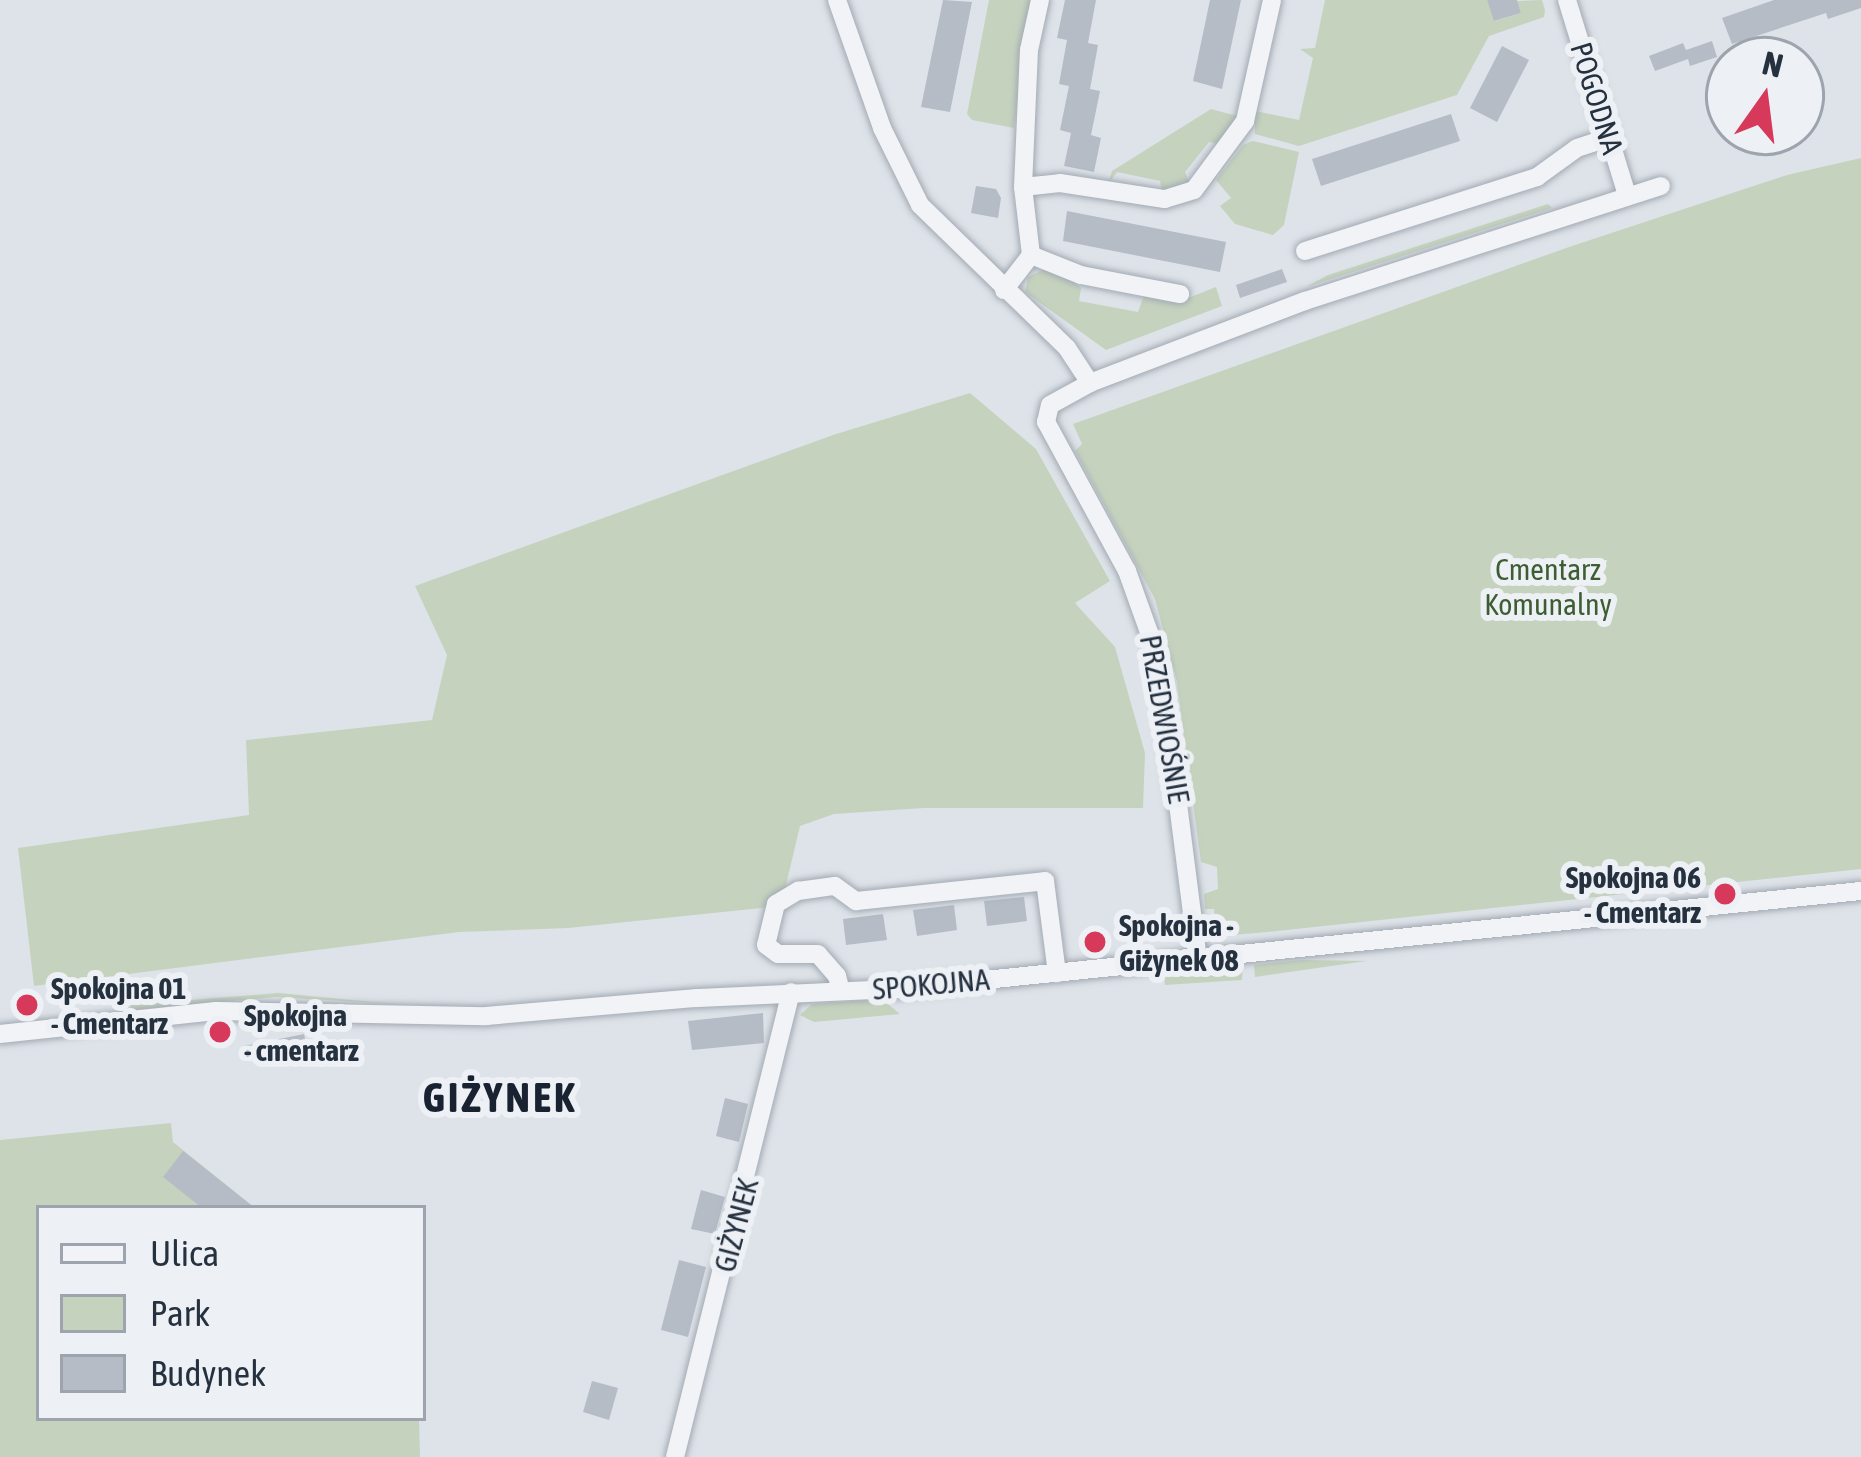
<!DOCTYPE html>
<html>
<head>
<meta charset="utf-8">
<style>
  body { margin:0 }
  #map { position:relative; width:1861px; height:1457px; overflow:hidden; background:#dee3e9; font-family:"Asap Condensed",sans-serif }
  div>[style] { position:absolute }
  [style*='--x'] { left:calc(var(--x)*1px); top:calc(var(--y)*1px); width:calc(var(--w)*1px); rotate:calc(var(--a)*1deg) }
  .green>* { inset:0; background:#c5d3be }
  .building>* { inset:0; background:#b5bcc6 }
  .roads { filter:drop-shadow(0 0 3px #a3aab3) drop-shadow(0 0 3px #a3aab3) }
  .minor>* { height:18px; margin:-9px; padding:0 9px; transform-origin:9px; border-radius:9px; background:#f1f3f7 }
  .dots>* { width:33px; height:33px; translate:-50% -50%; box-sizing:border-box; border:6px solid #edf1f6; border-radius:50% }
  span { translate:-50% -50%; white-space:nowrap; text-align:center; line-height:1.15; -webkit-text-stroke:12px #edf1f6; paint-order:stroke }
  .street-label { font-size:30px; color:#263140 }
  .park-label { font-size:30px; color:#3d5d32 }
  .poi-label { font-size:30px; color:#263140; font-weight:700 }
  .right { translate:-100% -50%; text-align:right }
  .left { translate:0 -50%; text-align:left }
  .district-label { font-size:42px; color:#182231; font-weight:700; letter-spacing:3px }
  .legend { position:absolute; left:36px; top:1205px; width:390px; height:216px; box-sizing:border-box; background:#edf1f6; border:3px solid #9da4ad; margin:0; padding:15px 21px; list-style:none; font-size:36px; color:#263140 }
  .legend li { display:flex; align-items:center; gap:24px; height:60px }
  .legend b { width:60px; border:3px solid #9da4ad }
  .north { position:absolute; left:1705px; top:36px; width:120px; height:120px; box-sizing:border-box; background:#edf1f6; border:3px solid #9da4ad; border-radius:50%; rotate:14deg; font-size:33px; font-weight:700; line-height:48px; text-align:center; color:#263140 }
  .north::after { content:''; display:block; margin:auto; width:42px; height:54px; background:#d7395a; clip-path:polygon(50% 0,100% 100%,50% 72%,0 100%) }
</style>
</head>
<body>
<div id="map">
  <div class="green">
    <i style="clip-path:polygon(989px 0,1031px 0,1014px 128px,972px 120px,967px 114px)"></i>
    <i style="clip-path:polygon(1325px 0,1487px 0,1495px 21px,1521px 13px,1517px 1px,1542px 0,1545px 10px,1544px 17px,1489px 36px,1457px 95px,1299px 146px,1255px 134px,1255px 111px,1299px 120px,1313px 58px,1300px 49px,1315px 48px)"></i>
    <i style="clip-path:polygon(1211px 109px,1237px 116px,1222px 145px,1209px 142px,1185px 172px,1190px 184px,1162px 192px,1160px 181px,1117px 172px,1108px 184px,1112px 171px)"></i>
    <i style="clip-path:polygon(1253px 141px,1299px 152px,1284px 225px,1273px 235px,1235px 224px,1220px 206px,1231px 198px,1216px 180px,1243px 145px)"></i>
    <i style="clip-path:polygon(1861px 158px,1861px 869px,1267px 932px,1233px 935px,1216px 927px,1214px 909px,1205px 909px,1204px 894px,1218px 889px,1217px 867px,1201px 862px,1177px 682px,1155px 599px,1075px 451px,1082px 444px,1073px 424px,1569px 247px,1787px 175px)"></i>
    <i style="clip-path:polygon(1548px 204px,1552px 208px,1306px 287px,1328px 275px)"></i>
    <i style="clip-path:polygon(1045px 269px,1061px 272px,1081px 288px,1079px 301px,1138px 312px,1144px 295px,1183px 300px,1216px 287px,1222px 306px,1106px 350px,1025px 292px,1028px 277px)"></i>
    <i style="clip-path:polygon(970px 393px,1036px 449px,1110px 581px,1075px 603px,1115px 647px,1145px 753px,1143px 808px,924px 808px,834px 814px,800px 826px,781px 906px,568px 928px,459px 932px,34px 986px,18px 848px,249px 815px,246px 740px,432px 720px,447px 655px,415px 586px,833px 435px)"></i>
    <i style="clip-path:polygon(1301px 960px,1367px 961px,1255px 977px,1254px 965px)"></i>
    <i style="clip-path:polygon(1243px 965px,1242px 980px,1165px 985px,1164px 973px)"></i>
    <i style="clip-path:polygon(278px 993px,395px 1004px,276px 997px,130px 1010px,131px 1005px)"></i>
    <i style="clip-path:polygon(882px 999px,900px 1014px,814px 1022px,800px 1015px,812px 1004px)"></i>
    <i style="clip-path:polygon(171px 1123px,173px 1142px,255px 1208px,39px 1208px,39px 1418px,419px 1418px,420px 1457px,0 1457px,0 1140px)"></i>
  </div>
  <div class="building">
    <i style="clip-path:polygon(943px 0,972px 2px,950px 112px,921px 107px)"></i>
    <i style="clip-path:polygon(1065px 0,1096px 0,1088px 43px,1098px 45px,1090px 89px,1100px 91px,1091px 135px,1101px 138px,1094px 172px,1064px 166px,1071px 133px,1060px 130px,1069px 86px,1059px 84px,1067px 40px,1057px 38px)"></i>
    <i style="clip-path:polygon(1210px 0,1241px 0,1222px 89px,1193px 81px)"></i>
    <i style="clip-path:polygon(1487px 0,1517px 0,1521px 13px,1494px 21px)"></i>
    <i style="clip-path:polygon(1774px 0,1861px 0,1861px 8px,1828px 19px,1826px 13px,1732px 44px,1722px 18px)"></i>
    <i style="clip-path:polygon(1712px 41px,1717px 57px,1690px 66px,1688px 59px,1655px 71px,1649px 56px,1683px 43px,1686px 50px)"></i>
    <i style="clip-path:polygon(1502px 46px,1529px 60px,1497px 122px,1470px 108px)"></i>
    <i style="clip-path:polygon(1451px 114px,1460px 141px,1321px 186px,1312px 159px)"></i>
    <i style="clip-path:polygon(976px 186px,996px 189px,1001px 198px,998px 218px,971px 213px)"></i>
    <i style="clip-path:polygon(1067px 211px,1226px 242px,1220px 272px,1063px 241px)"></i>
    <i style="clip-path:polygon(1282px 269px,1287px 282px,1240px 298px,1236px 285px)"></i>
    <i style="clip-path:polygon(1024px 897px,1027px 921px,987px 926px,984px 901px)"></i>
    <i style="clip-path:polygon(954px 905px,957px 930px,917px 936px,913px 910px)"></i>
    <i style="clip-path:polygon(883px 914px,887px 940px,846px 945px,843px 919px)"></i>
    <i style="clip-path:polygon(763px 1013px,764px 1043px,692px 1050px,688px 1021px)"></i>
    <i style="clip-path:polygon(304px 1034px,307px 1048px,247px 1060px,244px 1046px)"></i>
    <i style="clip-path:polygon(725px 1098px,748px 1104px,739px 1142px,716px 1136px)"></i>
    <i style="clip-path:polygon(183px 1151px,255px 1208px,202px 1208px,163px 1177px)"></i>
    <i style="clip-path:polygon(701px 1190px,725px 1197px,715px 1234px,691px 1229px)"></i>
    <i style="clip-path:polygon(679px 1260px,706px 1267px,688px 1337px,661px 1330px)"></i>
    <i style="clip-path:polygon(592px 1381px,618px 1388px,609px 1420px,583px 1412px)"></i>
  </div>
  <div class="roads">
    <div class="minor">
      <i style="--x:837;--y:0;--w:136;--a:70.6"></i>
      <i style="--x:882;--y:128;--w:86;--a:63.7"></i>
      <i style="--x:920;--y:205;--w:205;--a:44.2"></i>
      <i style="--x:1067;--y:348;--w:42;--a:56.7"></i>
      <i style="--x:1567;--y:0;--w:204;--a:72.9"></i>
      <i style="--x:1023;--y:187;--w:37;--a:-6"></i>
      <i style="--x:1060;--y:183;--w:106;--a:8.7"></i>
      <i style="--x:1165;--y:199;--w:30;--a:-17"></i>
      <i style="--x:1194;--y:190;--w:86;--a:-53.5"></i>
      <i style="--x:1245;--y:121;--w:124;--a:-77.4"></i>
      <i style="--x:1305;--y:251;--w:244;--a:-17.7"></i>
      <i style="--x:1537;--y:177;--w:49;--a:-35.9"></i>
      <i style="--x:1577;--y:148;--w:35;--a:-18"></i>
      <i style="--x:1031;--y:255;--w:54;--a:21.8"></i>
      <i style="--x:1081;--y:275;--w:101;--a:10.9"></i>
      <i style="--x:1004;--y:290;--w:44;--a:-52.4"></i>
      <i style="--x:1031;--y:255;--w:68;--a:-96.7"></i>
      <i style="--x:1023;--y:187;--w:137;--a:-87.5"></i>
      <i style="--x:1029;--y:50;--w:51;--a:-77.6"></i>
      <i style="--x:1198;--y:960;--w:299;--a:-97.3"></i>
      <i style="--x:1160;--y:663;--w:98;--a:-109.7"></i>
      <i style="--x:1127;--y:571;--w:170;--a:-118.5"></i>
      <i style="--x:1046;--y:422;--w:17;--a:-77"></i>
      <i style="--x:1050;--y:405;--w:46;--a:-28.8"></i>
      <i style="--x:1090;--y:383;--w:230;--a:-20.9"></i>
      <i style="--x:1305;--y:301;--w:374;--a:-17.9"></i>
      <i style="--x:841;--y:991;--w:16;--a:-105"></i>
      <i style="--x:837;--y:976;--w:29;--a:-131"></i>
      <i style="--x:818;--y:954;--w:40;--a:180"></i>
      <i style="--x:778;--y:954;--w:15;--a:-143"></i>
      <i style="--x:766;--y:945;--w:42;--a:-76.3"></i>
      <i style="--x:776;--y:904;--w:26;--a:-31"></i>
      <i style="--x:798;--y:891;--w:37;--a:-8"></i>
      <i style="--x:835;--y:886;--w:26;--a:36"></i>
      <i style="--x:856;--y:901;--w:190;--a:-6"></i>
      <i style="--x:1045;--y:881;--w:93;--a:82.6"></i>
      <i style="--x:0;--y:1034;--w:217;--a:-6.1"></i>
      <i style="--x:216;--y:1011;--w:270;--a:1.1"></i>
      <i style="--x:486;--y:1016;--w:212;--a:-4.9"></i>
      <i style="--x:697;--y:998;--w:199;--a:-2.6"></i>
      <i style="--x:896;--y:989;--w:970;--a:-5.8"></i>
      <i style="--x:675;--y:1457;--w:479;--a:-76"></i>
    </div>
  </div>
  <div class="dots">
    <i style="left:1725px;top:894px;background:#d7395a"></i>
    <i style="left:1095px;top:942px;background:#d7395a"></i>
    <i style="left:27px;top:1005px;background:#d7395a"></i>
    <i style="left:220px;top:1032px;background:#d7395a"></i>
  </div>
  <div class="street-label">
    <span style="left:1597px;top:98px;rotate:73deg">POGODNA</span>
    <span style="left:1165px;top:719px;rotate:80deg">PRZEDWIOŚNIE</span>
    <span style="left:931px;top:984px;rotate:-5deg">SPOKOJNA</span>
    <span style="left:736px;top:1225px;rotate:-75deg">GIŻYNEK</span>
  </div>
  <div class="park-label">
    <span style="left:1548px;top:586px">Cmentarz<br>Komunalny</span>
  </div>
  <div class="poi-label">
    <span class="right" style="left:1701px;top:894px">Spokojna 06<br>- Cmentarz</span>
    <span class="left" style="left:1119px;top:942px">Spokojna -<br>Giżynek 08</span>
    <span class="left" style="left:51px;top:1005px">Spokojna 01<br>- Cmentarz</span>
    <span class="left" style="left:244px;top:1032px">Spokojna<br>- cmentarz</span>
  </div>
  <div class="district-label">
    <span style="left:500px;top:1097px">GIŻYNEK</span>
  </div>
  <ul class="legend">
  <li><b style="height:15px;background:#f1f3f7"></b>Ulica</li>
  <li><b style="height:33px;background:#c5d3be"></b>Park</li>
  <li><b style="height:33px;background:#b5bcc6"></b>Budynek</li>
  </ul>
  <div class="north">N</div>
</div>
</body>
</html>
